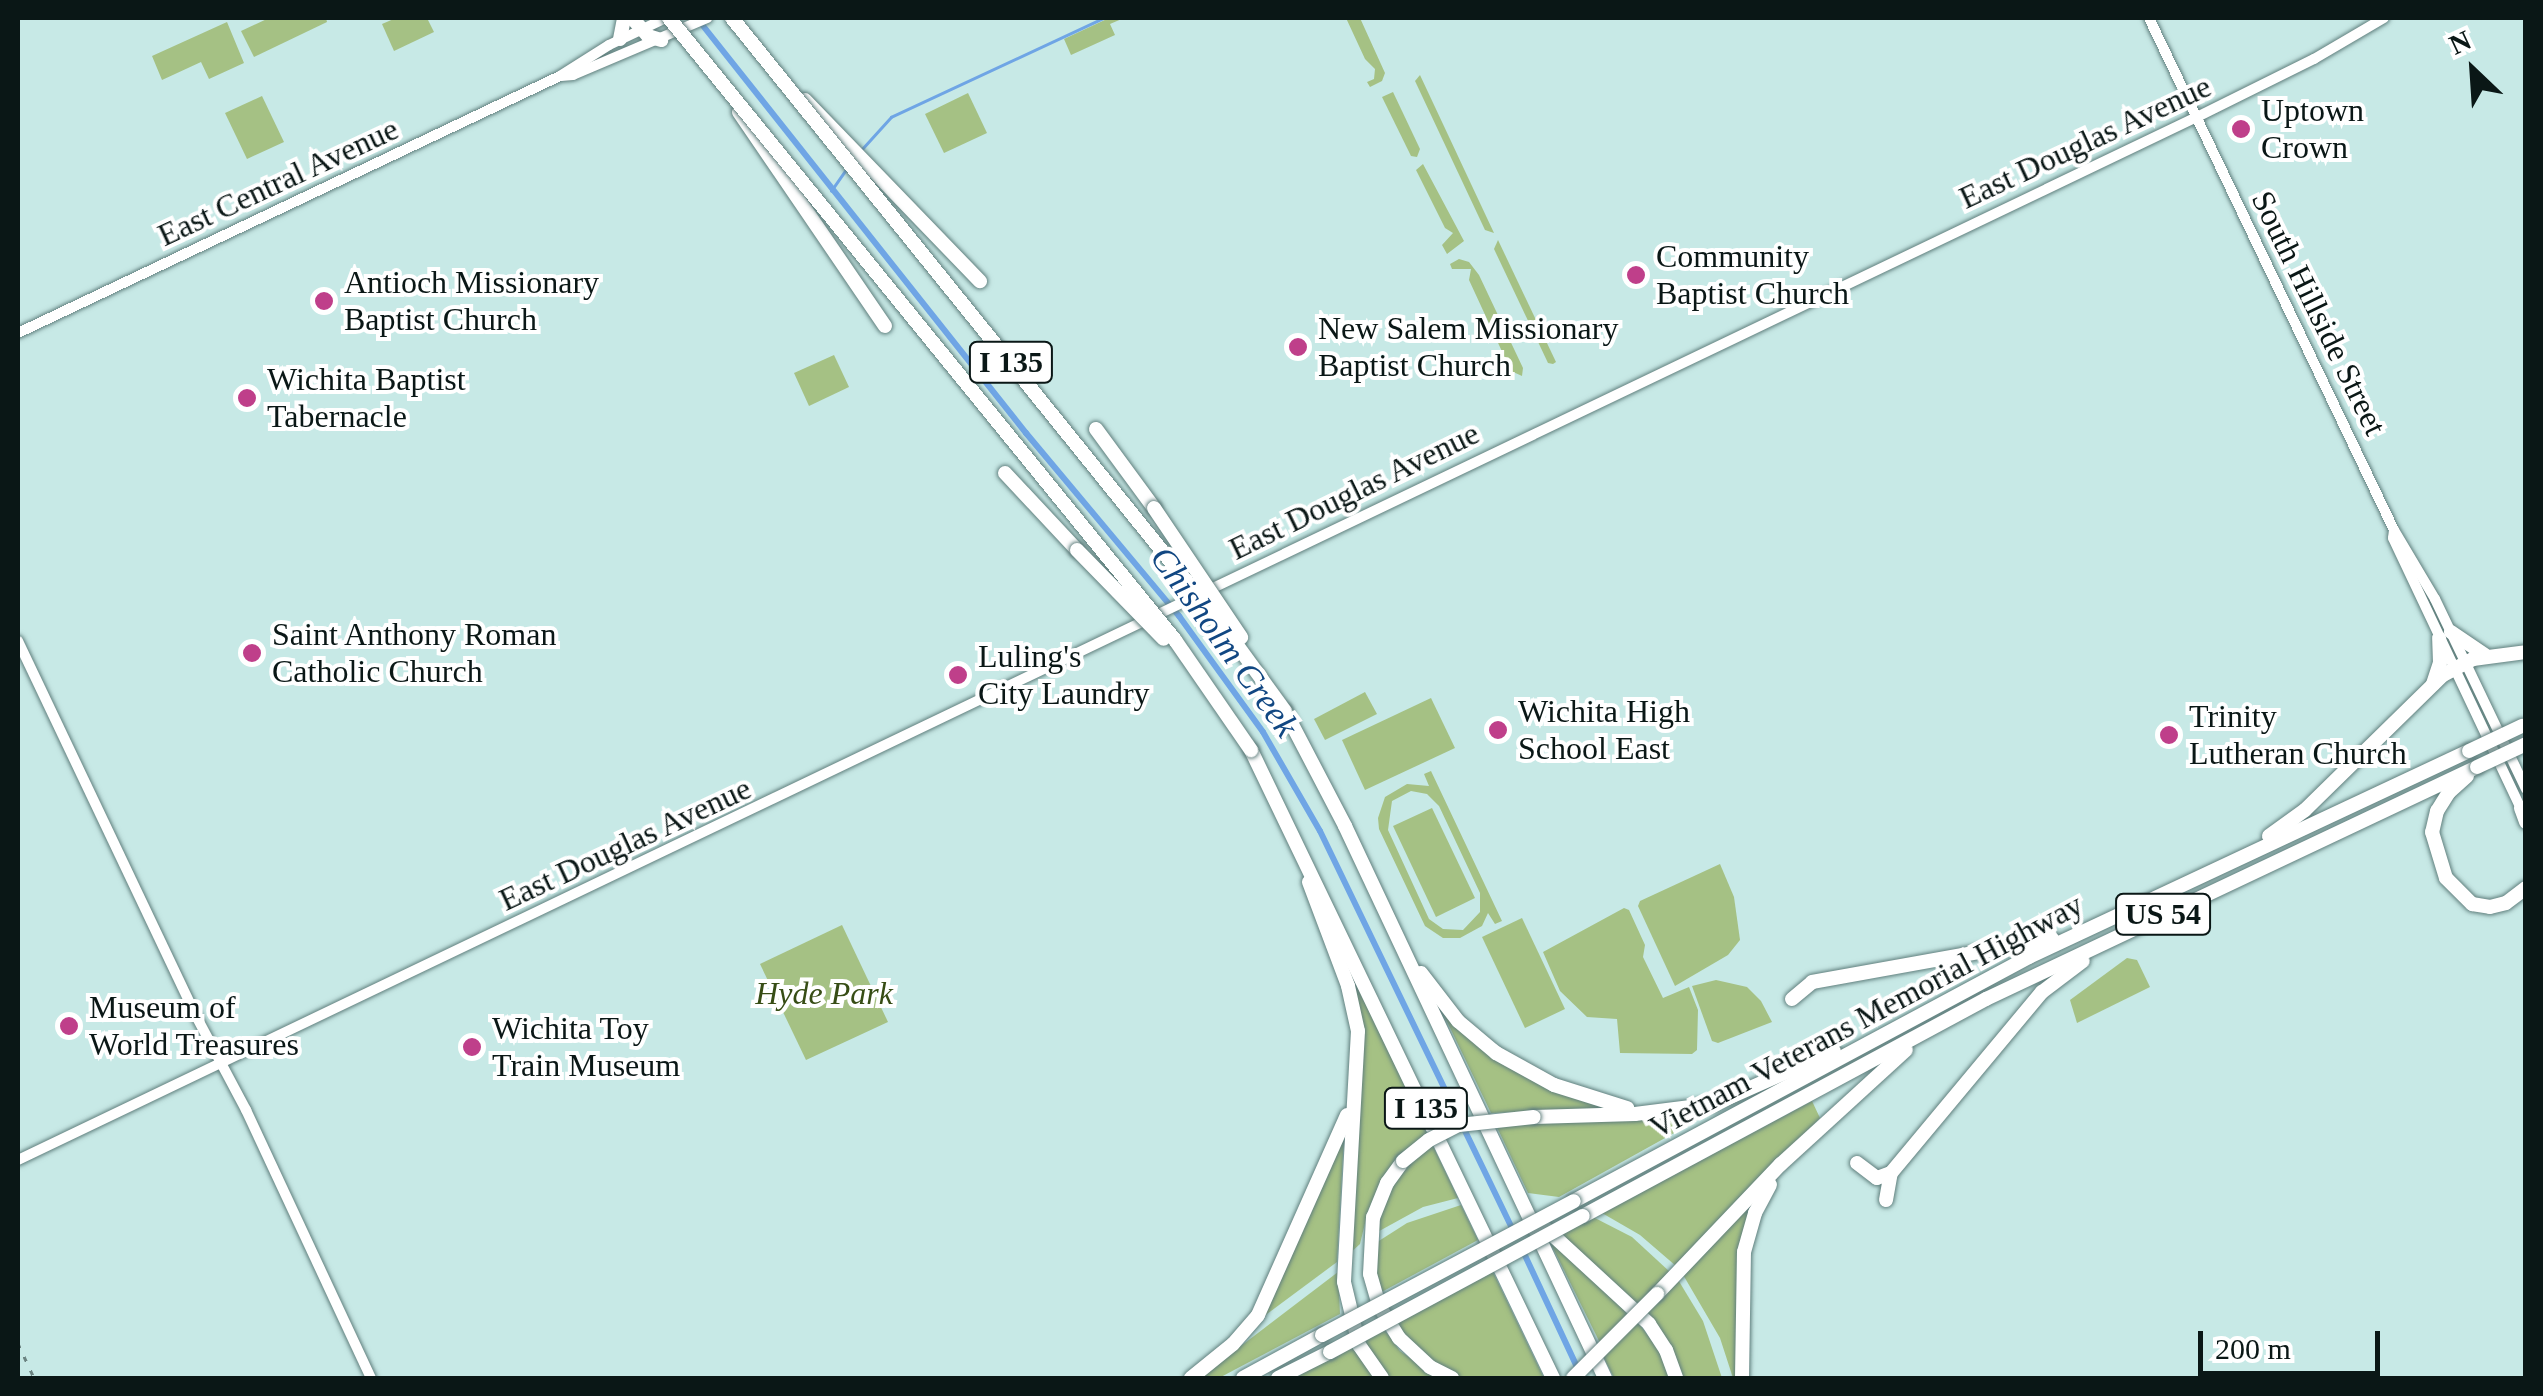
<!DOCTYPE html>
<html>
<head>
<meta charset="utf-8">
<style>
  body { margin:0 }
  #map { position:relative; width:2543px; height:1396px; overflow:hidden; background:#c7e9e6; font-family:Georgia,serif }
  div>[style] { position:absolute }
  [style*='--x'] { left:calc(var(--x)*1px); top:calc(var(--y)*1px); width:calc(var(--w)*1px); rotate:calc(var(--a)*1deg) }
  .green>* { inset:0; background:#a5c184 }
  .stream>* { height:2.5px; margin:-1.25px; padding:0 1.25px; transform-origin:1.25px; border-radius:1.25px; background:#6fa5e5 }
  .canal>* { height:6px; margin:-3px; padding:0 3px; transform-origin:3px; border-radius:3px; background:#6fa5e5 }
  .roads { filter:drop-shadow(0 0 2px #607f7d) drop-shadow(0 0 2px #607f7d) }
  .secondary>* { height:10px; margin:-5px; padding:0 5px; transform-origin:5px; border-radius:5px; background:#fff }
  .motorway>* { height:14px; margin:-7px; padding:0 7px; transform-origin:7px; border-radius:7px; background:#fff }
  .rail>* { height:2.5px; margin-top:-1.25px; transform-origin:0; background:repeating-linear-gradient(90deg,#6b8381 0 5px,transparent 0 15px) }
  .bridges { filter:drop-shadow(0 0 2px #607f7d) drop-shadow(0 0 2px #607f7d) }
  .motorway-bridge>* { height:14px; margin:-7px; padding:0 7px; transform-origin:7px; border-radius:7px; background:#fff }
  .dots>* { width:28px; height:28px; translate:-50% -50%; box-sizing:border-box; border:5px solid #fff; border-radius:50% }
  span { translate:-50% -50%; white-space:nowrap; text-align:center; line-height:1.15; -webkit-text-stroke:8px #fff; paint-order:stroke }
  .shield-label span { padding:2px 8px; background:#fff; border:2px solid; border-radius:8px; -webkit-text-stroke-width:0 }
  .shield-label { font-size:30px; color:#0a1716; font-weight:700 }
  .poi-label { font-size:32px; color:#0a1716 }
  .left { translate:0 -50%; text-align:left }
  .street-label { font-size:32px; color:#0a1716 }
  .park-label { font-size:32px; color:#374d15; font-style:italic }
  .water-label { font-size:35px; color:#114782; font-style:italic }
  .frame { position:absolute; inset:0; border:20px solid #0a1716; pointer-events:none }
  .north { position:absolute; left:2423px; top:20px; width:100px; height:100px; -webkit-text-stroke:8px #fff; paint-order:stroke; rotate:335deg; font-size:28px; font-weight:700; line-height:40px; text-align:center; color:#0a1716 }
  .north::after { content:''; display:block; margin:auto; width:35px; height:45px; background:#0a1716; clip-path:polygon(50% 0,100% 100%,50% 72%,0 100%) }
  .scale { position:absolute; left:2198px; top:1331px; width:182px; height:45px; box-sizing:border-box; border:5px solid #0a1716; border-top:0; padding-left:12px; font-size:30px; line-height:35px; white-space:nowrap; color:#0a1716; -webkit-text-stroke:8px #fff; paint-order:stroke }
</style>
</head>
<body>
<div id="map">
  <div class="green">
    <i style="clip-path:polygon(269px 18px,326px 18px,327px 22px,254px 57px,241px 31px)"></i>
    <i style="clip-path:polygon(396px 18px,427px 18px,434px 32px,394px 51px,382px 24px)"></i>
    <i style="clip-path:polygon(1109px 18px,1124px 18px,1110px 24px,1115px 35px,1071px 55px,1064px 39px)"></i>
    <i style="clip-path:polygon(1346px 18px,1360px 18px,1385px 73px,1382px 81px,1370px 87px,1367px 82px,1374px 79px,1375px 69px,1365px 59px)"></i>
    <i style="clip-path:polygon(227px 22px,244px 63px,209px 79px,201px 62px,162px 80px,152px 56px)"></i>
    <i style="clip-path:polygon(1420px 75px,1494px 233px,1485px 230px,1415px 81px)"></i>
    <i style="clip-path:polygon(1393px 92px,1420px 149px,1417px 157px,1411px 156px,1382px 97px)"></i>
    <i style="clip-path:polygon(968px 93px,987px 133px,944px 153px,925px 114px)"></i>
    <i style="clip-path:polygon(262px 96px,284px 142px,247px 159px,225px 113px)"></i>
    <i style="clip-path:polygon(1423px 164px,1464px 241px,1447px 254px,1442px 245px,1453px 233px,1445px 228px,1416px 170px)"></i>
    <i style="clip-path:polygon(1498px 240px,1556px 362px,1553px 364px,1548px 363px,1494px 249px)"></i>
    <i style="clip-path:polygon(1459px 259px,1469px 262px,1479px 275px,1523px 368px,1522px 376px,1511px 371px,1469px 280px,1471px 269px,1452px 269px,1450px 264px)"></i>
    <i style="clip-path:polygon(834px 355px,849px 387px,809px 406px,794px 373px)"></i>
    <i style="clip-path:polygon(1365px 692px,1377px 714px,1325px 740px,1314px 719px)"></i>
    <i style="clip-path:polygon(1431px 698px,1455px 748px,1365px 790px,1342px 740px)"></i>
    <i style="clip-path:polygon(evenodd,1431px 771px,1502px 921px,1495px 924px,1488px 913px,1482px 926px,1460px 938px,1443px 938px,1425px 926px,1379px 829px,1378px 818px,1385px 797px,1407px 784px,1429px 786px,1424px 774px,1431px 771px,1411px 791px,1427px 794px,1439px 806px,1480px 893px,1480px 912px,1463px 930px,1443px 929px,1429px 919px,1388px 830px,1392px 801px,1411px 791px)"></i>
    <i style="clip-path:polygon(1432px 808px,1475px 898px,1436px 917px,1393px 826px)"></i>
    <i style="clip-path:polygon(1720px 864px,1734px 897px,1740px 940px,1728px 955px,1675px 986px,1638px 906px,1640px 901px)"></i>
    <i style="clip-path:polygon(1624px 908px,1629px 910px,1645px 945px,1643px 957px,1663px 998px,1689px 987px,1698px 1010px,1697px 1050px,1692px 1054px,1620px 1053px,1617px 1019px,1587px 1017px,1560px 991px,1543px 952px)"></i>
    <i style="clip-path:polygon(1522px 918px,1565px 1009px,1525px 1028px,1482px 937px)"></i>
    <i style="clip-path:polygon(842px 925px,888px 1022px,806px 1060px,760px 964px)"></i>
    <i style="clip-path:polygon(2127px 958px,2137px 960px,2150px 987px,2077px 1023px,2070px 1000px)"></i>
    <i style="clip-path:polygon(1354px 978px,1428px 1135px,1367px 1215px,1360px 1244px,1348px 1255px,1358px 1095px)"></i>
    <i style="clip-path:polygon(1716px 980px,1747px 987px,1761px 1001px,1772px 1022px,1718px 1043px,1712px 1041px,1692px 986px)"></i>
    <i style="clip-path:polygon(1441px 1009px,1554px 1089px,1605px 1109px,1491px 1113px)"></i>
    <i style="clip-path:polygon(1812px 1101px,1820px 1118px,1676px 1266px,1640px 1235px,1602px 1213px)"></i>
    <i style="clip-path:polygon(1719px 1108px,1559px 1197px,1528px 1193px,1495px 1123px,1673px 1117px)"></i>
    <i style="clip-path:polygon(1344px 1135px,1337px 1262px,1259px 1320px)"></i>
    <i style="clip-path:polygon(1432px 1144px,1458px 1198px,1423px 1207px,1372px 1235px,1378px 1209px,1402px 1168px)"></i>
    <i style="clip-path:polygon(1753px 1199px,1736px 1378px,1733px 1378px,1720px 1338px,1682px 1273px)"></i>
    <i style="clip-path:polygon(1461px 1205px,1478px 1240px,1378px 1294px,1371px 1246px,1407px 1223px)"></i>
    <i style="clip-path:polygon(1593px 1217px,1632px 1237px,1670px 1272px,1638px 1307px,1559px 1236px)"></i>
    <i style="clip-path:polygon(1552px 1240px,1630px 1316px,1601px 1345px,1550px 1242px)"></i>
    <i style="clip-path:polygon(1338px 1272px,1340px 1314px,1219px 1378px,1199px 1378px)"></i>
    <i style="clip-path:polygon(1493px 1272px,1544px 1378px,1459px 1378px,1429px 1362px,1392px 1326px)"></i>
    <i style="clip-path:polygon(1677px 1278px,1703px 1321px,1722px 1378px,1680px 1378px,1645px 1313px)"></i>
    <i style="clip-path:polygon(1637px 1321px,1661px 1353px,1670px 1378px,1614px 1378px,1603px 1356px)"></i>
    <i style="clip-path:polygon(1384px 1329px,1400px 1351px,1440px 1378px,1389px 1378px,1361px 1342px)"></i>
    <i style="clip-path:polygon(1352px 1346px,1375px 1378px,1295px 1378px)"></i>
  </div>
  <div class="stream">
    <i style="--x:862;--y:149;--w:43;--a:-47.8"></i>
    <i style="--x:891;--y:117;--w:234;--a:-25"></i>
    <i style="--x:831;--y:191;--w:29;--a:-55"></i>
  </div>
  <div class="canal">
    <i style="--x:700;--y:22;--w:525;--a:51.58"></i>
    <i style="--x:1026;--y:433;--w:239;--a:50.1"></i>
    <i style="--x:1179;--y:616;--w:143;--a:54.1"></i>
    <i style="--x:1263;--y:732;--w:114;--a:60.1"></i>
    <i style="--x:1320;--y:831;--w:446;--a:64.2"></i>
    <i style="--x:1522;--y:1249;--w:132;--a:65"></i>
  </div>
  <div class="roads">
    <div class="secondary">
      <i style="--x:2149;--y:18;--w:568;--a:64.43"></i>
      <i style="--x:2394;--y:530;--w:80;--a:59.3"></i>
      <i style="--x:2435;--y:599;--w:211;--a:64.4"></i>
      <i style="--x:561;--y:76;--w:12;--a:-5"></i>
      <i style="--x:573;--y:75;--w:146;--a:-23"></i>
      <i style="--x:18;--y:333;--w:600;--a:-25.37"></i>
      <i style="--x:560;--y:76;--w:58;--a:-32.3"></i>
      <i style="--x:609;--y:45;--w:63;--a:-25.3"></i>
      <i style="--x:2394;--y:530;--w:8;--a:97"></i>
      <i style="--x:2393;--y:538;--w:306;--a:64.7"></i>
      <i style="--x:18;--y:641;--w:413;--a:64.6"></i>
      <i style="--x:195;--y:1014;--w:109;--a:62"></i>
      <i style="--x:246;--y:1110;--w:296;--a:65"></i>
      <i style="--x:18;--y:1160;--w:2416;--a:-25.58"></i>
      <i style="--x:2197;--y:117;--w:131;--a:-26.4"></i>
      <i style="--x:2314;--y:59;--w:81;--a:-30.4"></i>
    </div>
    <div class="motorway">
      <i style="--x:632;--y:18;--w:24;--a:48"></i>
      <i style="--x:648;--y:36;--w:14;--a:17"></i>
      <i style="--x:620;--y:39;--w:21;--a:-79"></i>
      <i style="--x:805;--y:100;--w:252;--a:46"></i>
      <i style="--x:739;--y:112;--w:259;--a:55.7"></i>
      <i style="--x:1096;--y:429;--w:98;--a:53.7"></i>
      <i style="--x:1005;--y:473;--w:105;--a:46.9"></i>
      <i style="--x:2451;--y:632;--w:41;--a:34.1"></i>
      <i style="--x:2433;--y:684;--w:22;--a:-72"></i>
      <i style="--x:2440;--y:663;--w:25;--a:-92"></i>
      <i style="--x:1285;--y:711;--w:130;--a:62.4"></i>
      <i style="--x:1345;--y:826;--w:610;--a:64.78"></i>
      <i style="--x:1251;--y:750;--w:697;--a:64.32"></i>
      <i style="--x:2467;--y:776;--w:24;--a:138"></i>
      <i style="--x:2449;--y:792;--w:22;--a:122"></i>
      <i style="--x:2437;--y:811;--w:22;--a:103"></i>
      <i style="--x:2432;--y:832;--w:48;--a:73.1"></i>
      <i style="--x:2446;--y:878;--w:37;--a:45"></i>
      <i style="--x:2472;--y:904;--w:18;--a:9"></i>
      <i style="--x:2490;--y:907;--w:16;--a:-14"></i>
      <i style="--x:2506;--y:903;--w:25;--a:-37"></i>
      <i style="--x:2521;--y:808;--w:15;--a:70"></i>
      <i style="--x:2269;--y:836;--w:44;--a:-35.8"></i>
      <i style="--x:2305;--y:810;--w:193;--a:-44.4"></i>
      <i style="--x:2443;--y:675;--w:34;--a:-28"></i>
      <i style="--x:2473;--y:659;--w:53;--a:-7.5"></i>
      <i style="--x:1309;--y:882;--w:111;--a:69.4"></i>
      <i style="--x:1348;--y:986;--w:46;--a:77.5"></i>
      <i style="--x:1358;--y:1031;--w:251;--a:93.2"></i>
      <i style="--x:1344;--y:1282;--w:65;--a:76.6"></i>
      <i style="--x:1359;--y:1345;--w:40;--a:55.1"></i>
      <i style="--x:1421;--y:973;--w:61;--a:52.4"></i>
      <i style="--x:1458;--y:1021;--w:50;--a:40.1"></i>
      <i style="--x:1496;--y:1053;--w:66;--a:28.9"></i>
      <i style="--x:1554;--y:1085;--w:77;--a:17.5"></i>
      <i style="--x:1792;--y:999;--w:26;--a:-40"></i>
      <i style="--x:1812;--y:982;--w:244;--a:-10.2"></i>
      <i style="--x:1534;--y:1117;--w:101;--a:-1.7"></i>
      <i style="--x:1635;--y:1114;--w:80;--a:-7.2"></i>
      <i style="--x:1714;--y:1104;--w:131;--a:-23.8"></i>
      <i style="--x:1403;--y:1161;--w:27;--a:126"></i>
      <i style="--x:1387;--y:1183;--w:37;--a:112"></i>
      <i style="--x:1373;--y:1217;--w:57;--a:93"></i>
      <i style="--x:1370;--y:1274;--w:33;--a:74"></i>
      <i style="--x:1379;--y:1306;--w:38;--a:58"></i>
      <i style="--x:1399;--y:1338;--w:42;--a:43.1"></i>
      <i style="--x:1430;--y:1367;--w:25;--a:27"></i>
      <i style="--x:1857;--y:1163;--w:25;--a:37"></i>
      <i style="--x:1877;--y:1178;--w:15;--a:-20"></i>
      <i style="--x:1891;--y:1173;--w:236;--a:-50.2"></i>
      <i style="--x:2042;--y:992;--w:51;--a:-37.1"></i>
      <i style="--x:1886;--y:1200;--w:27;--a:-80"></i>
      <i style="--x:1574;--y:1201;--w:516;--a:-28.2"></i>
      <i style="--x:2029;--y:957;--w:486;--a:-25.1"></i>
      <i style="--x:1583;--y:1216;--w:458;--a:-28.3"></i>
      <i style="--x:1986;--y:999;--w:543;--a:-25.29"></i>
      <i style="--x:1544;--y:1227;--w:143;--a:42.7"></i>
      <i style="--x:1649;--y:1324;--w:31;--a:57"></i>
      <i style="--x:1666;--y:1350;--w:30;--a:70"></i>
      <i style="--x:1657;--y:1294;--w:180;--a:-46.4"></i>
      <i style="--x:1781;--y:1164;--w:169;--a:-42.4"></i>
      <i style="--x:1191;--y:1378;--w:54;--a:-39"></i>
      <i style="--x:1233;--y:1344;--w:38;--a:-49"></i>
      <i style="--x:1258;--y:1315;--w:219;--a:-66"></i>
      <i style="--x:1243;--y:1378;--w:90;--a:-28.6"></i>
      <i style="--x:1278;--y:1378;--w:58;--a:-26.6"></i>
      <i style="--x:1742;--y:1378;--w:126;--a:-89.1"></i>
      <i style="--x:1744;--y:1252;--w:41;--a:-74.2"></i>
      <i style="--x:1755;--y:1213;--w:32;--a:-62"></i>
    </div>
  </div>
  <div class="rail">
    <i style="--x:18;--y:1343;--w:38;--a:65"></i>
  </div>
  <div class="bridges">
    <div class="motorway-bridge">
      <i style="--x:669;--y:18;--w:802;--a:50.87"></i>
      <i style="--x:1175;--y:640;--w:134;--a:55.4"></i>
      <i style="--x:732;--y:18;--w:791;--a:51.1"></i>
      <i style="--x:1229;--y:634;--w:95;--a:54"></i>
      <i style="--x:1154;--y:508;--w:156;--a:56"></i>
      <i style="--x:1077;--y:550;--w:124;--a:45.7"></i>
      <i style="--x:2469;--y:751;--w:59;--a:-25.3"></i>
      <i style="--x:2477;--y:767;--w:54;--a:-25.1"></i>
      <i style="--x:1403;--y:1161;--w:33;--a:-39"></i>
      <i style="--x:1429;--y:1140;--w:34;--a:-27"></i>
      <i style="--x:1459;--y:1125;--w:75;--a:-6.1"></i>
      <i style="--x:1322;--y:1335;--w:285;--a:-28"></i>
      <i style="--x:1330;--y:1352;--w:287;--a:-28.3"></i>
      <i style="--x:1573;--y:1378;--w:119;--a:-45"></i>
    </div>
  </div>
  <div class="dots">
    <i style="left:2241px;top:129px;background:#bf3f8a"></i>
    <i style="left:1636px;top:275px;background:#bf3f8a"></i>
    <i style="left:324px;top:301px;background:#bf3f8a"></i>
    <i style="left:1298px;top:347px;background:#bf3f8a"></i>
    <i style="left:247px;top:398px;background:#bf3f8a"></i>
    <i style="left:252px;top:653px;background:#bf3f8a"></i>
    <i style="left:958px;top:675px;background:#bf3f8a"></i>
    <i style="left:1498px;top:730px;background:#bf3f8a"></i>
    <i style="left:2169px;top:735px;background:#bf3f8a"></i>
    <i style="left:69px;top:1026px;background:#bf3f8a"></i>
    <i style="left:472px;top:1047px;background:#bf3f8a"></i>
  </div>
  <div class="shield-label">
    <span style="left:1011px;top:362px">I 135</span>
    <span style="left:2163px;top:914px">US 54</span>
    <span style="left:1426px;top:1108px">I 135</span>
  </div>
  <div class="poi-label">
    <span class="left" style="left:2261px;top:129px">Uptown<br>Crown</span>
    <span class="left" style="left:1656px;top:275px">Community<br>Baptist Church</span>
    <span class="left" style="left:344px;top:301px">Antioch Missionary<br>Baptist Church</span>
    <span class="left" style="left:1318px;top:347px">New Salem Missionary<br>Baptist Church</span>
    <span class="left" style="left:267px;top:398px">Wichita Baptist<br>Tabernacle</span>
    <span class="left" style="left:272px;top:653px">Saint Anthony Roman<br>Catholic Church</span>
    <span class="left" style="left:978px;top:675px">Luling's<br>City Laundry</span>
    <span class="left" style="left:1518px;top:730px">Wichita High<br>School East</span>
    <span class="left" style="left:2189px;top:735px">Trinity<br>Lutheran Church</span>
    <span class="left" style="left:89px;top:1026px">Museum of<br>World Treasures</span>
    <span class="left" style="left:492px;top:1047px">Wichita Toy<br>Train Museum</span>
  </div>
  <div class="street-label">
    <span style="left:2085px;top:142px;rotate:-25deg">East Douglas Avenue</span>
    <span style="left:278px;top:182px;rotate:-25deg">East Central Avenue</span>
    <span style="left:2319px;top:313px;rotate:64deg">South Hillside Street</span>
    <span style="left:1354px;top:491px;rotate:-26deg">East Douglas Avenue</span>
    <span style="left:625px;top:844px;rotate:-25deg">East Douglas Avenue</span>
    <span style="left:1866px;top:1016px;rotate:-28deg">Vietnam Veterans Memorial Highway</span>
  </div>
  <div class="park-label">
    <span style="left:824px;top:993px">Hyde Park</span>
  </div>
  <div class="water-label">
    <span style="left:1224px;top:642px;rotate:54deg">Chisholm Creek</span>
  </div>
  <div class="frame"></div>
  <div class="north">N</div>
  <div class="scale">200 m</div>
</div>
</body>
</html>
